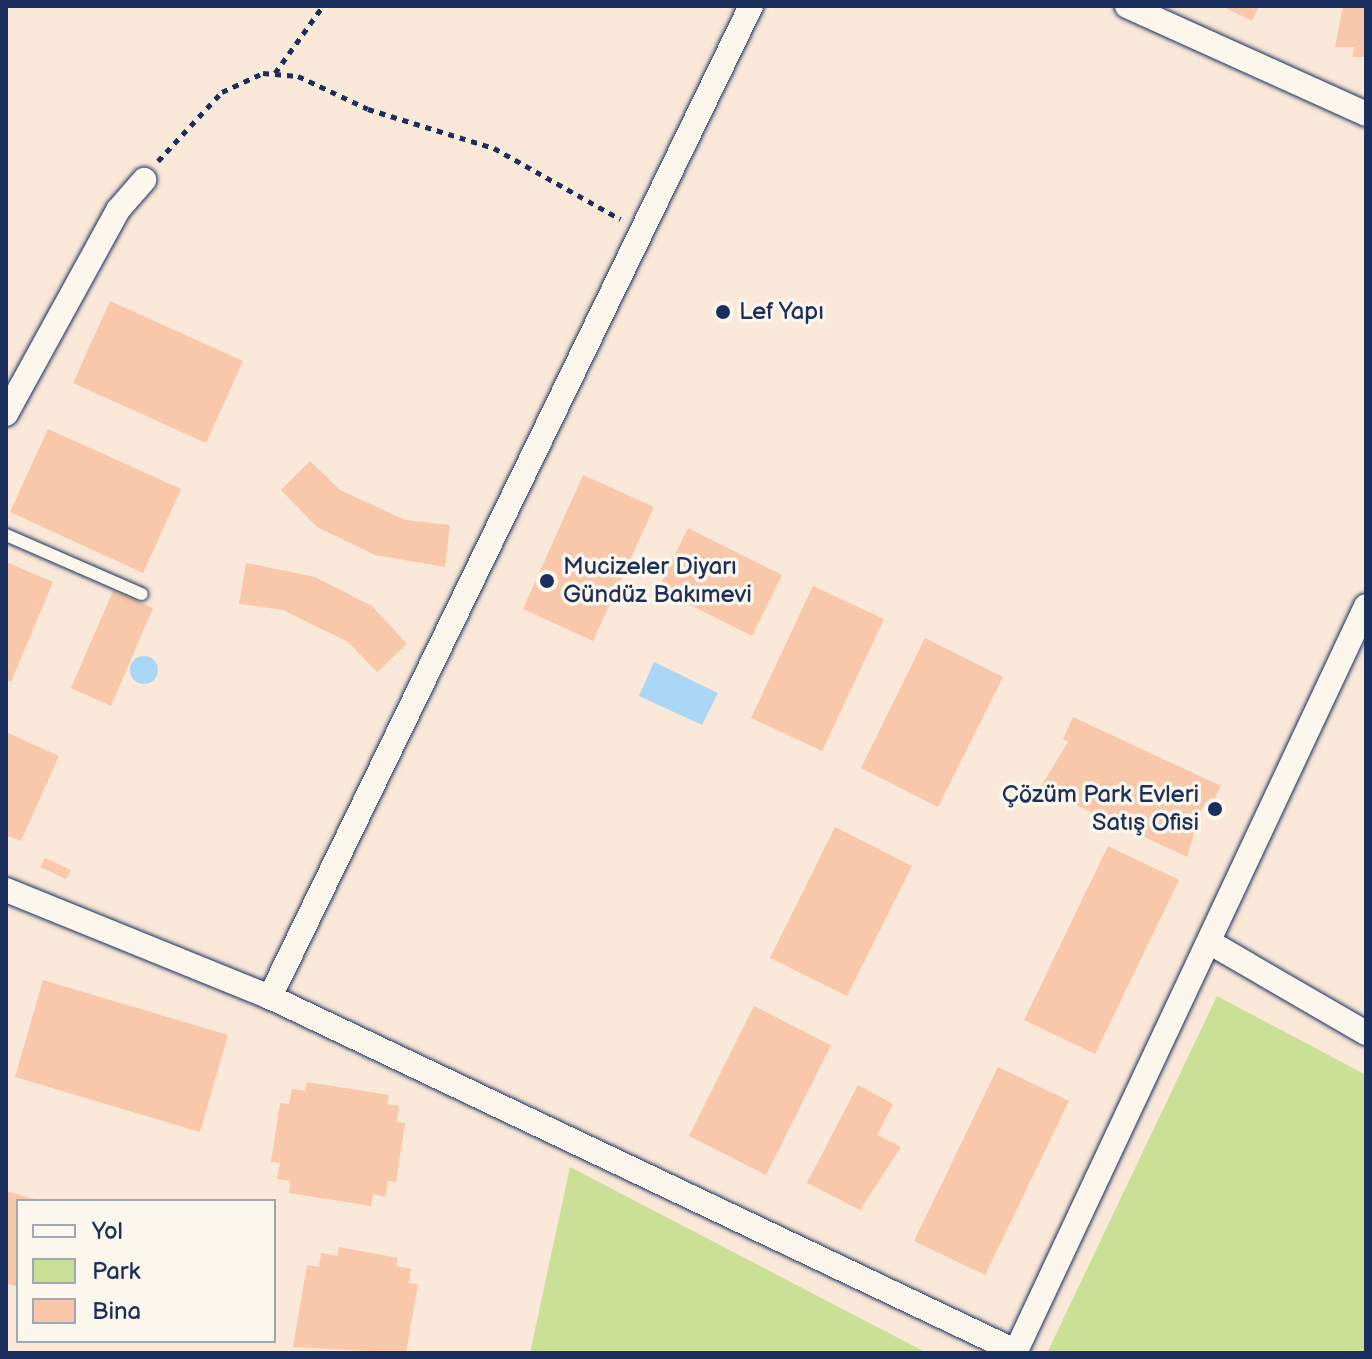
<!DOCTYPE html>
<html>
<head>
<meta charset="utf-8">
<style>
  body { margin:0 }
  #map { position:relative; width:1372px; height:1359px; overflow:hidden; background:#fae9d8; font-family:"Balsamiq Sans",sans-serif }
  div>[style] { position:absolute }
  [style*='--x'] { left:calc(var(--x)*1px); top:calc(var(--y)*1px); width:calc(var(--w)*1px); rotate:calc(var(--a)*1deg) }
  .green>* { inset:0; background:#cae096 }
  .water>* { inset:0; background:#abd7f7 }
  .round { border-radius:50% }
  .building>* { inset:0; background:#f9c7a9 }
  .path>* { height:5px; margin-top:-2.5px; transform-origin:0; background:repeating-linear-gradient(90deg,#1b2f5e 0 6px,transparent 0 12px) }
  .roads { filter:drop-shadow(0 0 2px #1b2f5e) drop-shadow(0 0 2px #1b2f5e) }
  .service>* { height:12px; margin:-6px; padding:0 6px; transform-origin:6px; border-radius:6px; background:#fbf7ec }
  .minor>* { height:24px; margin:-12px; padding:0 12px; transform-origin:12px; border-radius:12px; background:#fbf7ec }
  .dots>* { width:22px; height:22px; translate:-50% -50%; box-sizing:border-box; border:4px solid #fbf7ec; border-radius:50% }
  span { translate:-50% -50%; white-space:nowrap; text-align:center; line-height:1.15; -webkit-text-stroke:7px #fbf7ec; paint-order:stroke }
  .poi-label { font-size:24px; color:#1b2f5e }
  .left { translate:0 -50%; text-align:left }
  .right { translate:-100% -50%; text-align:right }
  .frame { position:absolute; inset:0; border:8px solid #1b2f5e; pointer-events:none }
  .legend { position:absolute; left:16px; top:1199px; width:260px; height:144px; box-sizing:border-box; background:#fbf7ec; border:2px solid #a1a7b3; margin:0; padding:10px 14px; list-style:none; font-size:24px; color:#1b2f5e }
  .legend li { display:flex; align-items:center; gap:16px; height:40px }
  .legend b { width:40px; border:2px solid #a1a7b3 }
</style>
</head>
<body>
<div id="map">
  <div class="green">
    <i style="clip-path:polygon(1217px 996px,1366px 1075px,1366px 1353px,1048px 1351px)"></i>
    <i style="clip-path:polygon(570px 1167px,927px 1353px,530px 1353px)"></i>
  </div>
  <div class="water">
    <i class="round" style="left:130px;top:656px;width:28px;height:28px"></i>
    <i style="clip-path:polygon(654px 662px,718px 693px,702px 725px,639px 696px)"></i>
  </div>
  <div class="building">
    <i style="clip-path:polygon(1222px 6px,1259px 6px,1252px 21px)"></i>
    <i style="clip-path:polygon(1343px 6px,1366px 6px,1366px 57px,1352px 57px,1354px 47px,1335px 47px)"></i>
    <i style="clip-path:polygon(110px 301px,243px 361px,206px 443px,73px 383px)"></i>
    <i style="clip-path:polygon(48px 429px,181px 489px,143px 573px,10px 512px)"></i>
    <i style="clip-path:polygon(310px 461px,340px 490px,405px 520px,450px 525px,445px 567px,375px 555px,317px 527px,281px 490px)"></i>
    <i style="clip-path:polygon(583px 475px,654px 507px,593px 641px,523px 609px)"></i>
    <i style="clip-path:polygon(688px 528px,782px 575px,752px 636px,658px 589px)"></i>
    <i style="clip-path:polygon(6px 562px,53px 582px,11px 682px,6px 680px)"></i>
    <i style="clip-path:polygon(246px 563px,315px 577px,372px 606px,407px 644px,377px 672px,348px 642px,283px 610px,239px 604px)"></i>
    <i style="clip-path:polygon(813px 586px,884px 619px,822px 751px,751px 718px)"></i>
    <i style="clip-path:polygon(113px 591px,153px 608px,111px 706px,71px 688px)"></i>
    <i style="clip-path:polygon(925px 638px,1003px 677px,938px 807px,861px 768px)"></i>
    <i style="clip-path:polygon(1073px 717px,1221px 786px,1209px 810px,1202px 807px,1187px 857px,1040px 788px,1068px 742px,1063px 739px)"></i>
    <i style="clip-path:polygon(6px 732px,59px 756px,21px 841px,6px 835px)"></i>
    <i style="clip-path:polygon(835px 827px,912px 866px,847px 996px,770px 958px)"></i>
    <i style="clip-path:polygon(1108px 846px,1179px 880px,1095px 1054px,1024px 1020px)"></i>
    <i style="clip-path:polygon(45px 858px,71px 870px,66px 879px,40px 867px)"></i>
    <i style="clip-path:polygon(43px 980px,228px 1035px,200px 1132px,15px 1077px)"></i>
    <i style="clip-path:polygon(754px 1006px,831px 1045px,766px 1175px,689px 1136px)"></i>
    <i style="clip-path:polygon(998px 1067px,1069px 1101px,985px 1275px,914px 1241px)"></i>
    <i style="clip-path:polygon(307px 1082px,389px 1095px,387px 1104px,399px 1106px,397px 1122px,405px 1123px,396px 1182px,388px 1181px,385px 1197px,373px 1194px,371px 1206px,289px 1193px,290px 1181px,277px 1179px,280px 1163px,271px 1162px,280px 1103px,289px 1104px,292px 1089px,305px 1091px)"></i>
    <i style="clip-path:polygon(858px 1085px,893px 1104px,877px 1135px,901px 1147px,860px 1210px,807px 1183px)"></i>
    <i style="clip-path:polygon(6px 1191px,38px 1200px,18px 1201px,18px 1287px,6px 1283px)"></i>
    <i style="clip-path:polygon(339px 1247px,398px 1258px,396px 1266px,411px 1269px,409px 1283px,418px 1284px,406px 1353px,293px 1347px,307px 1265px,319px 1267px,321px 1253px,337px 1256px)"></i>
  </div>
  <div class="path">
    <i style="--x:275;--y:73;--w:82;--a:-54.4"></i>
    <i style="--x:158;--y:161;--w:94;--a:-47.2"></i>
    <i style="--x:222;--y:92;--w:45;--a:-24.9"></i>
    <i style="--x:263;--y:73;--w:35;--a:5"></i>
    <i style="--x:298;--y:76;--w:77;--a:25.2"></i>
    <i style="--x:368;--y:109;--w:132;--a:17.2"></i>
    <i style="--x:494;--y:148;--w:145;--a:29.4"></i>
  </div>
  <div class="roads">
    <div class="service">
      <i style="--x:6;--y:535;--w:148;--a:23.5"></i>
    </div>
    <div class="minor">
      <i style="--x:751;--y:6;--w:1102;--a:115.89"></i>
      <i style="--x:270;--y:997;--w:825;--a:25.42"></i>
      <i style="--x:1127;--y:6;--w:262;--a:24.3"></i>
      <i style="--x:6;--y:414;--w:233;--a:-61.2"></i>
      <i style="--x:118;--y:210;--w:40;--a:-49"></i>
      <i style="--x:6;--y:890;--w:285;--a:22.1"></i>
      <i style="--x:1209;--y:942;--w:181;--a:30.1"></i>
      <i style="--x:1015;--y:1353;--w:825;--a:-64.83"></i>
    </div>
  </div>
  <div class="dots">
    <i style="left:723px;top:312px;background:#1b2f5e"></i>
    <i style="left:547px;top:581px;background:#1b2f5e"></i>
    <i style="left:1215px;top:809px;background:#1b2f5e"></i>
  </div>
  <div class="poi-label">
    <span class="left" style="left:739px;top:312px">Lef Yapı</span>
    <span class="left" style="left:563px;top:581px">Mucizeler Diyarı<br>Gündüz Bakımevi</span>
    <span class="right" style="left:1199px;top:809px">Çözüm Park Evleri<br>Satış Ofisi</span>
  </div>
  <div class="frame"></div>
  <ul class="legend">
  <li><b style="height:10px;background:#fbf7ec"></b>Yol</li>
  <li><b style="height:22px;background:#cae096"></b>Park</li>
  <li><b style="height:22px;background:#f9c7a9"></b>Bina</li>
  </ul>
</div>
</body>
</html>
